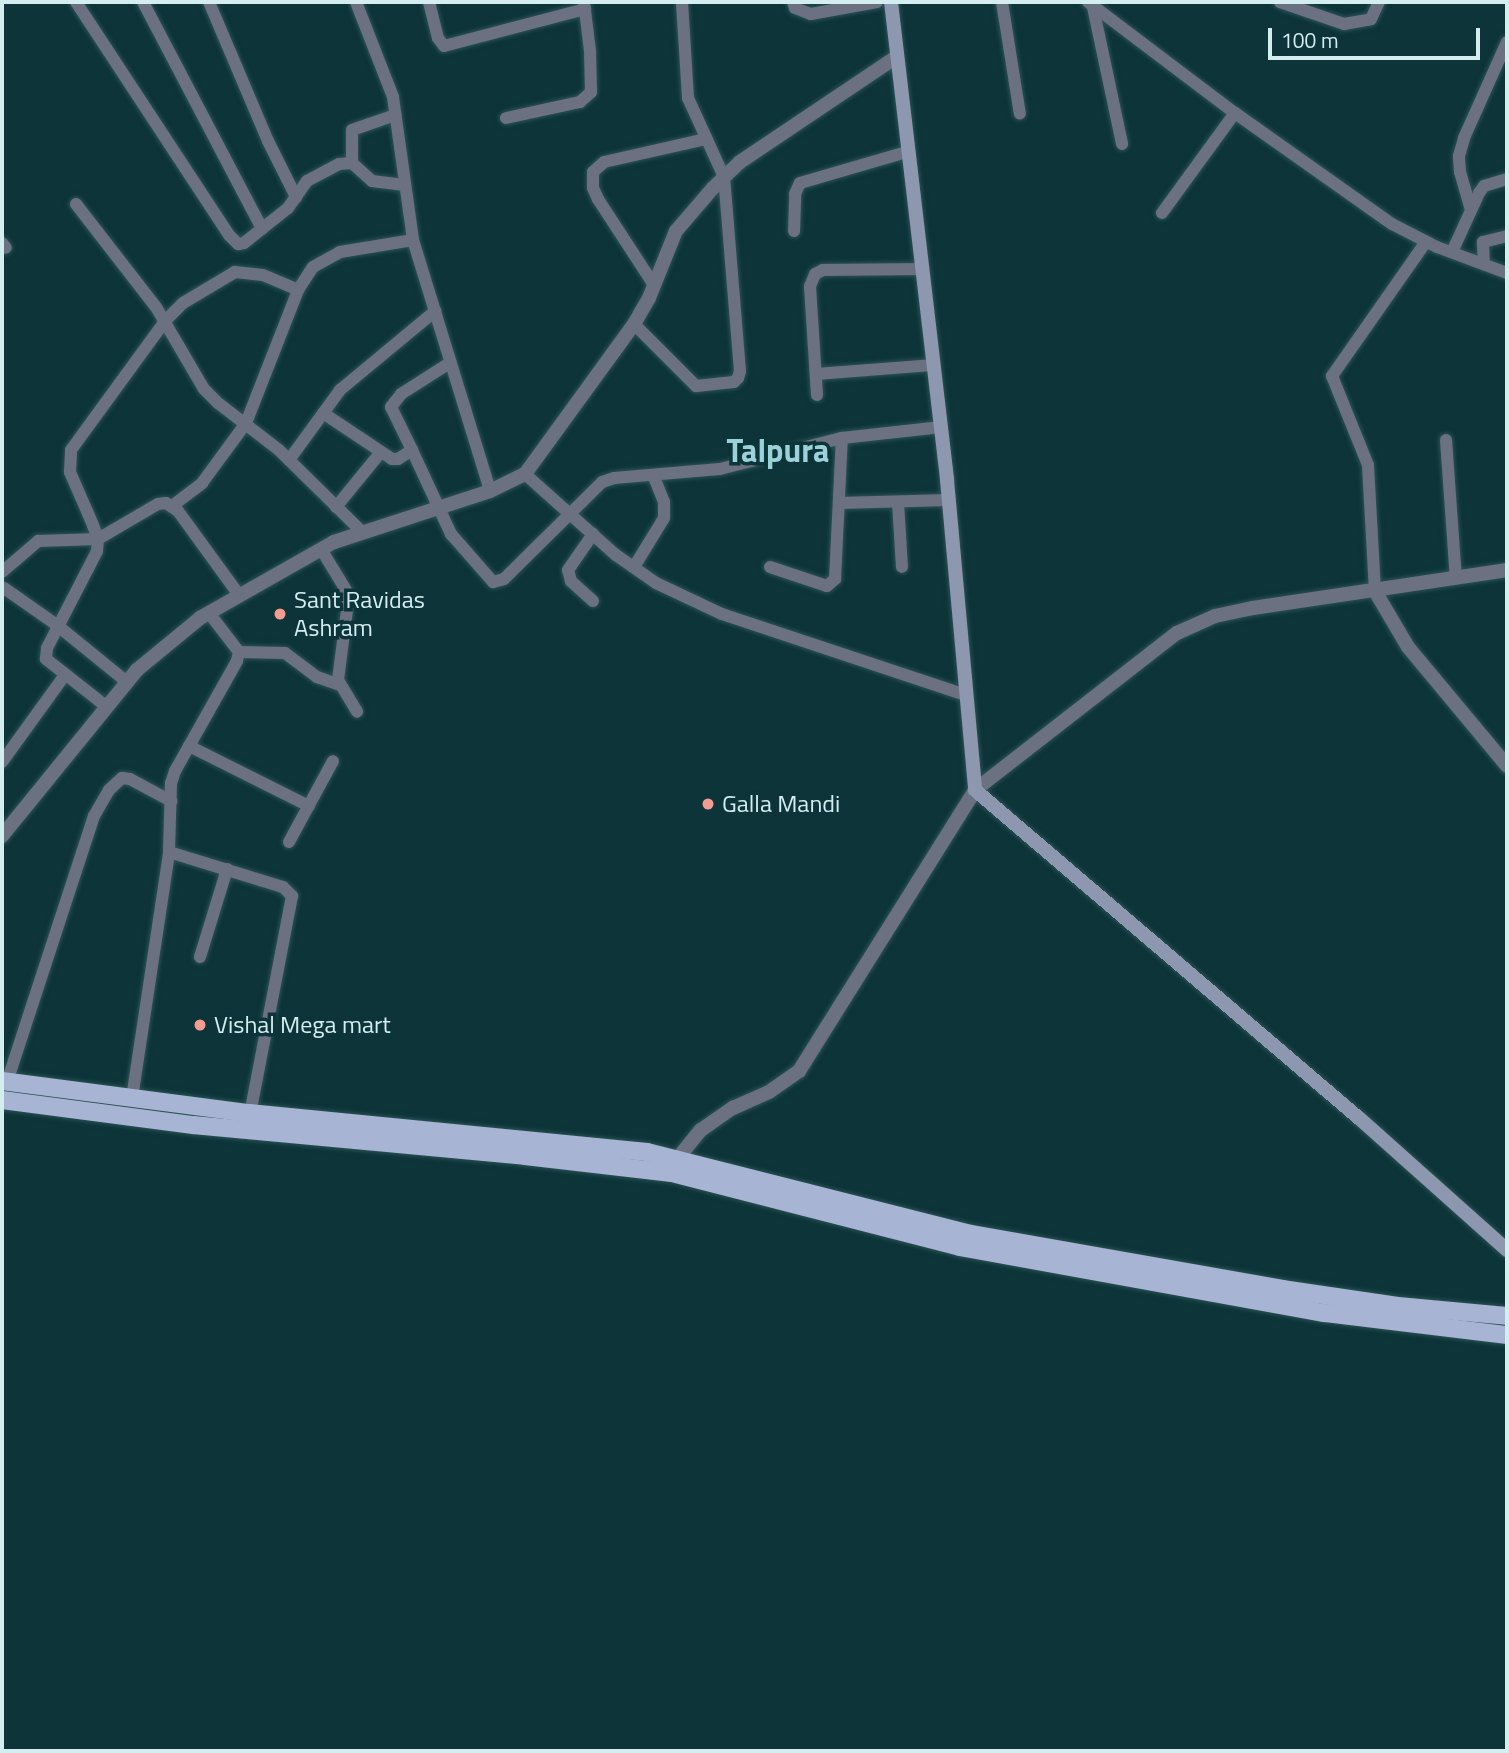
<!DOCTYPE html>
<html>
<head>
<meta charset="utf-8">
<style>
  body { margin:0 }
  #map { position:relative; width:1509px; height:1753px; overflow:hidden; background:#0c3439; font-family:"Titillium Web",sans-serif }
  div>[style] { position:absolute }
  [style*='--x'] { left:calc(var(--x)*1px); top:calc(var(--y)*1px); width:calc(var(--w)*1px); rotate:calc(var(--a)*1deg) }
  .roads { filter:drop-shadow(0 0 2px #2c5256) drop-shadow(0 0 2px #2c5256) }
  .minor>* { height:12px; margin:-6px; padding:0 6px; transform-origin:6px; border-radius:6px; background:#6b7180 }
  .tertiary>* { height:14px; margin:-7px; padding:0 7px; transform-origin:7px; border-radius:7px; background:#6b7180 }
  .secondary>* { height:14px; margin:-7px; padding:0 7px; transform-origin:7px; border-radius:7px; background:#8d97af }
  .primary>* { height:18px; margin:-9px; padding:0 9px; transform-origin:9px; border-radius:9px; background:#a7b4d3 }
  .dots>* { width:19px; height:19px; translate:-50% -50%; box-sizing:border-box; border:4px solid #0c3439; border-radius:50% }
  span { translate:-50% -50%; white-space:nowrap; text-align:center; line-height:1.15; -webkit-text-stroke:7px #0c3439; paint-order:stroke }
  .poi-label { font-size:24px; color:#d3edf1 }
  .left { translate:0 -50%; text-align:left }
  .district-label { font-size:32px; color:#9dd1d9; font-weight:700 }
  .frame { position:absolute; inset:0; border:4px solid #d3edf1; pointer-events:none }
  .scale { position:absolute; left:1268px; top:28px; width:212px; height:32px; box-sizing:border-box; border:4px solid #d3edf1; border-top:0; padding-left:9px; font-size:21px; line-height:24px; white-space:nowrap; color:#d3edf1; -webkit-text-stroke:5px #0c3439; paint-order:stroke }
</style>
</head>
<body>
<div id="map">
  <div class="roads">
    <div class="minor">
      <i style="--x:76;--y:2;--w:279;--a:56.7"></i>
      <i style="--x:229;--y:235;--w:13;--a:45"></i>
      <i style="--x:238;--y:244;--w:6;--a:-9"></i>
      <i style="--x:244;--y:243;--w:56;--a:-38.5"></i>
      <i style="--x:288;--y:208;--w:33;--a:-55"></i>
      <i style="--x:307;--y:181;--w:36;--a:-28"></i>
      <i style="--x:339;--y:164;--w:13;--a:-4"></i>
      <i style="--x:352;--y:163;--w:27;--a:42"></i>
      <i style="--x:372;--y:181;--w:33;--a:7"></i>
      <i style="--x:143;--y:2;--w:256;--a:62.3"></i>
      <i style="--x:209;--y:2;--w:151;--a:67"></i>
      <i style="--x:268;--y:141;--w:63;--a:63.4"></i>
      <i style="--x:356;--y:2;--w:102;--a:68.7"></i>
      <i style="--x:393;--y:97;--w:144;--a:82"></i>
      <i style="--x:413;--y:240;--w:263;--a:72.9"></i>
      <i style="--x:429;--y:2;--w:37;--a:76"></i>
      <i style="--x:438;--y:38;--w:10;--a:53"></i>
      <i style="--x:444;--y:46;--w:146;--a:-14.7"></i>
      <i style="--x:793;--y:2;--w:6;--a:72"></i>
      <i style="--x:795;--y:8;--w:17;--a:21"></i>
      <i style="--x:811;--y:14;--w:67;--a:-10.3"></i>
      <i style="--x:1002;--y:2;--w:113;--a:80.9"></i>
      <i style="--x:1088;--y:2;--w:184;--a:37.1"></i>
      <i style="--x:1235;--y:113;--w:192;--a:35.3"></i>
      <i style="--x:1392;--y:224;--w:51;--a:27.1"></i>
      <i style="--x:1437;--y:247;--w:75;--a:20.4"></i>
      <i style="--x:1280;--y:2;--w:68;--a:19"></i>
      <i style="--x:1344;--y:24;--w:27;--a:-10"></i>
      <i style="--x:1371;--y:19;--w:19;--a:-65"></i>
      <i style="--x:1093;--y:7;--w:140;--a:78"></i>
      <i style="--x:506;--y:118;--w:76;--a:-12.2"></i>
      <i style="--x:580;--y:102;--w:15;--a:-42"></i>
      <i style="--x:591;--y:92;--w:41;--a:-91.4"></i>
      <i style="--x:590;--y:51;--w:49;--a:-97"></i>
      <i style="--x:352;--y:163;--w:33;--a:-90"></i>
      <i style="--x:352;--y:130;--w:46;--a:-19.2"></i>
      <i style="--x:76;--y:204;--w:130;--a:52.2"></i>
      <i style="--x:156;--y:307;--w:95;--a:59.7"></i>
      <i style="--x:204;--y:389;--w:20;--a:45"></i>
      <i style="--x:218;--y:403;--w:77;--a:37.6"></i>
      <i style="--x:279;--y:450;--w:115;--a:44.6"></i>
      <i style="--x:1471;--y:210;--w:40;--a:-106"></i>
      <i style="--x:1460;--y:172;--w:16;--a:-94"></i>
      <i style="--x:1459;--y:156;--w:19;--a:-74"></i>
      <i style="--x:1464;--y:138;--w:105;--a:-65.9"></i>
      <i style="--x:1162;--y:213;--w:124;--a:-53.9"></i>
      <i style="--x:794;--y:231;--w:37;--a:-88"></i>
      <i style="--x:795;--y:194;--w:12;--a:-66"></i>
      <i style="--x:800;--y:183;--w:111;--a:-16.2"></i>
      <i style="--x:2;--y:243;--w:6;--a:51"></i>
      <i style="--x:1452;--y:252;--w:65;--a:-65.4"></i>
      <i style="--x:1479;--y:193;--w:9;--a:-54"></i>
      <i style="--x:1484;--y:186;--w:24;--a:-17"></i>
      <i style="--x:1484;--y:264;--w:22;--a:-93"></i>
      <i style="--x:1483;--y:242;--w:25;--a:-14"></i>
      <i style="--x:654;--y:285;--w:103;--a:-123.1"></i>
      <i style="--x:598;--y:199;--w:12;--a:-114"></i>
      <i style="--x:593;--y:188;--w:16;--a:-90"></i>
      <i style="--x:593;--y:172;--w:15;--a:-42"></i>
      <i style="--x:604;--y:162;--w:105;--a:-12.7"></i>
      <i style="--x:634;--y:324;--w:88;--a:45"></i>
      <i style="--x:696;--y:386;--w:38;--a:-6"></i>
      <i style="--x:734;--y:382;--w:6;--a:-45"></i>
      <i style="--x:738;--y:378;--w:7;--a:-74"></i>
      <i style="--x:740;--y:371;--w:195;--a:-94.7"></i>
      <i style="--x:724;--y:177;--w:87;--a:-114.5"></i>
      <i style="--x:688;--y:98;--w:95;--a:-93.6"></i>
      <i style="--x:816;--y:374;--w:116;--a:-4.4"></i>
      <i style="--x:817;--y:395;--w:109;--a:-93.7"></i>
      <i style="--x:810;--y:286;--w:13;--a:-67"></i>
      <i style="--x:815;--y:274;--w:9;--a:-27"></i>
      <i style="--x:823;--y:270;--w:98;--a:-0.6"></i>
      <i style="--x:323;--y:413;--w:83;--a:33.7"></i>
      <i style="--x:392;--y:459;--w:6;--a:0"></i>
      <i style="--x:398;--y:459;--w:17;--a:-33"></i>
      <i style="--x:412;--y:450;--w:93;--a:65.1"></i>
      <i style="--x:451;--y:534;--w:64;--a:48.8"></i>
      <i style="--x:493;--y:582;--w:11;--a:-15"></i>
      <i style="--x:504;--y:579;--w:138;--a:-44.7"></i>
      <i style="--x:602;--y:482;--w:13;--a:-18"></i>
      <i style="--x:614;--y:478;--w:106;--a:-4.9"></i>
      <i style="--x:720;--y:469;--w:126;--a:-14.3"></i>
      <i style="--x:842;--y:438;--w:100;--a:-6.3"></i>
      <i style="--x:1446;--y:440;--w:138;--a:85.9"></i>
      <i style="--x:412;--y:450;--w:48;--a:-116"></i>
      <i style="--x:391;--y:407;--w:16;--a:-52"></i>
      <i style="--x:401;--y:394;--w:59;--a:-32.6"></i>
      <i style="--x:289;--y:460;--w:87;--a:-53.9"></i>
      <i style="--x:340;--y:390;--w:124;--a:-39.7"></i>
      <i style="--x:525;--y:474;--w:122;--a:41.7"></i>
      <i style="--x:616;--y:555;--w:49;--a:35"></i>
      <i style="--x:656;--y:583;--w:73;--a:25.2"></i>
      <i style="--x:722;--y:614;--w:257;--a:18.4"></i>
      <i style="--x:898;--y:502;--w:65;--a:86.5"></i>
      <i style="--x:839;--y:503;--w:110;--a:-1.6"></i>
      <i style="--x:172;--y:506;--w:38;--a:-37"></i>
      <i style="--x:202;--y:483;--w:74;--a:-53.7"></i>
      <i style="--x:246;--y:423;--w:143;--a:-68.6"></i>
      <i style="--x:298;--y:290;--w:27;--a:-57"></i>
      <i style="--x:313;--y:267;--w:31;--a:-29"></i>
      <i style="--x:340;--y:252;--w:74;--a:-9.3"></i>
      <i style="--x:336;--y:507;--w:71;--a:-50.7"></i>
      <i style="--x:321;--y:549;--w:54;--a:58.7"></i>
      <i style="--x:349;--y:595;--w:86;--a:97.4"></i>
      <i style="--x:338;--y:680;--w:37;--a:59"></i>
      <i style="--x:634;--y:567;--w:57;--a:-58.5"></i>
      <i style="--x:664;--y:518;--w:16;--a:-90"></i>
      <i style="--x:664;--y:502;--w:29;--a:-112"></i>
      <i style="--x:770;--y:567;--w:60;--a:18.4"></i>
      <i style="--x:827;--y:586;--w:11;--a:-41"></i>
      <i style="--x:835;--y:579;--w:141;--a:-87.2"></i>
      <i style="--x:2;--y:572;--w:48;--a:-40.7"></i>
      <i style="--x:38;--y:541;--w:60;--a:-1.9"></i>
      <i style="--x:98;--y:539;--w:69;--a:-30.3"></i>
      <i style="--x:158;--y:504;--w:8;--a:-7"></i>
      <i style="--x:166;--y:503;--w:14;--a:34"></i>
      <i style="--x:178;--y:511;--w:104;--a:54"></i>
      <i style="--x:4;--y:588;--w:66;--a:35.1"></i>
      <i style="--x:58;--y:626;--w:89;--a:39.1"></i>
      <i style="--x:1375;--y:591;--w:126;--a:-93.2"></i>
      <i style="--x:1368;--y:465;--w:96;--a:-112"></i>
      <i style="--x:1332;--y:376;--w:164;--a:-55"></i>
      <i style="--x:593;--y:601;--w:30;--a:-138"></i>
      <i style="--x:571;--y:581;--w:11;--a:-105"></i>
      <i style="--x:568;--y:570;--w:44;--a:-55.2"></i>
      <i style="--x:209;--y:613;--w:49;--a:52.4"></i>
      <i style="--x:239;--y:652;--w:9;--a:103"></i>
      <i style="--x:237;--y:661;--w:126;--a:119.4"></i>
      <i style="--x:175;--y:771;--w:13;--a:108"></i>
      <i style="--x:171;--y:783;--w:69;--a:91.7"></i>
      <i style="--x:169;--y:852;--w:119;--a:17.1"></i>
      <i style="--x:283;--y:887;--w:13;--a:45"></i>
      <i style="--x:292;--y:896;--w:227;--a:100.9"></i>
      <i style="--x:239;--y:652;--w:46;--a:1.2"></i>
      <i style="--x:285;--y:653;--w:40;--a:37"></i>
      <i style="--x:317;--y:677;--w:24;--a:19"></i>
      <i style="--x:107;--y:707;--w:78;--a:-141.8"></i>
      <i style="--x:46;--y:659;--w:11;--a:-85"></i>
      <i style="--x:47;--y:648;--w:109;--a:-62.7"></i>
      <i style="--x:97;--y:551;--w:12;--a:-85"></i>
      <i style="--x:98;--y:539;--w:15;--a:-110"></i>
      <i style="--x:93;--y:525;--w:58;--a:-113.5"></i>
      <i style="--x:70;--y:472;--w:22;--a:-87"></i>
      <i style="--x:71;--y:450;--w:160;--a:-53.9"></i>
      <i style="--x:165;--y:321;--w:25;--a:-45"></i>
      <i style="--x:183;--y:303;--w:61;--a:-30.8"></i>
      <i style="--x:235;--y:272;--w:28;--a:6"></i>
      <i style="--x:263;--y:275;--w:38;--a:23"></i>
      <i style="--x:189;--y:746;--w:134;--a:26.6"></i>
      <i style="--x:2;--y:762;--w:107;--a:-54.1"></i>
      <i style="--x:289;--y:842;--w:92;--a:-61.5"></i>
      <i style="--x:200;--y:957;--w:92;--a:-72.9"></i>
      <i style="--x:7;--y:1082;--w:280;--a:-71.9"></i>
      <i style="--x:94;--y:816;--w:30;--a:-60"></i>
      <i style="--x:109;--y:790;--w:18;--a:-43"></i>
      <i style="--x:122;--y:778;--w:8;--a:7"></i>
      <i style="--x:130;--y:779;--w:47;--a:28.2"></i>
      <i style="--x:132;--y:1098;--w:249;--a:-81.4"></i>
    </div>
    <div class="tertiary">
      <i style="--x:1375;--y:591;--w:65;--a:59.5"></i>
      <i style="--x:1408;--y:647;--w:155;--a:50.2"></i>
      <i style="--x:2;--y:836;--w:214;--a:-50.9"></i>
      <i style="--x:137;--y:670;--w:82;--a:-39.5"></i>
      <i style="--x:200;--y:618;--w:154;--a:-29.6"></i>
      <i style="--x:334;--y:542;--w:164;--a:-18.1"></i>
      <i style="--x:490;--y:491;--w:39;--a:-26"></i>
      <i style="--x:525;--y:474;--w:185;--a:-54"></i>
      <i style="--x:634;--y:324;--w:30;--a:-60"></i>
      <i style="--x:649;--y:298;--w:72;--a:-68.1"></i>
      <i style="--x:676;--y:231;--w:57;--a:-49.3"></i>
      <i style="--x:713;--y:188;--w:37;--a:-44"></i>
      <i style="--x:740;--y:162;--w:188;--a:-33.9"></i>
      <i style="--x:674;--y:1169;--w:12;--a:-70"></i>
      <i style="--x:678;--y:1158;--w:36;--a:-51"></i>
      <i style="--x:701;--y:1130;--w:39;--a:-35"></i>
      <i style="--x:733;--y:1108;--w:39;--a:-24"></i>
      <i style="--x:769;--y:1092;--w:37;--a:-35"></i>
      <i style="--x:799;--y:1071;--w:332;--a:-57.9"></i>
      <i style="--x:975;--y:790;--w:256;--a:-37.9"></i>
      <i style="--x:1177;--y:633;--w:42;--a:-24.1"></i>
      <i style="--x:1215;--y:616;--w:39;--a:-12"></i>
      <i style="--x:1253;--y:608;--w:257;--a:-8.5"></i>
    </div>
    <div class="secondary">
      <i style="--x:891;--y:2;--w:481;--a:83.3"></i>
      <i style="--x:947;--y:480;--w:311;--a:84.8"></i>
      <i style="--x:975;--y:790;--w:506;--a:40.52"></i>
      <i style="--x:1360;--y:1119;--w:197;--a:41.7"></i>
    </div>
    <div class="primary">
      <i style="--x:2;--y:1081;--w:249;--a:7.4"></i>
      <i style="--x:249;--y:1113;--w:400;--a:5.6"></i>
      <i style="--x:647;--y:1152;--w:334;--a:14.2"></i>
      <i style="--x:971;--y:1234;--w:316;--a:10"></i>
      <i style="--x:1282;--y:1289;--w:117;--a:8.3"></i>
      <i style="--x:1398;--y:1306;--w:109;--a:5.2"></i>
      <i style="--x:2;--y:1100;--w:193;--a:7.5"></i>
      <i style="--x:193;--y:1125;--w:333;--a:5.3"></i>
      <i style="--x:525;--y:1156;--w:148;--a:6.6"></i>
      <i style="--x:672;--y:1173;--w:297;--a:14.4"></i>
      <i style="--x:960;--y:1247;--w:370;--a:10.3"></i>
      <i style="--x:1324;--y:1313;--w:184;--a:6.9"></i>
    </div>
  </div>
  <div class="dots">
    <i style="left:280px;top:614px;background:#f59c91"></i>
    <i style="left:708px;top:804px;background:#f59c91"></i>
    <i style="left:200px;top:1025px;background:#f59c91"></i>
  </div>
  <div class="poi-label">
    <span class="left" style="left:294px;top:614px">Sant Ravidas<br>Ashram</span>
    <span class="left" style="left:722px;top:804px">Galla Mandi</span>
    <span class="left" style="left:214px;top:1025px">Vishal Mega mart</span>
  </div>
  <div class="district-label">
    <span style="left:778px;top:450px">Talpura</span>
  </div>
  <div class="frame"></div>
  <div class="scale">100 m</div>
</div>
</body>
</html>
